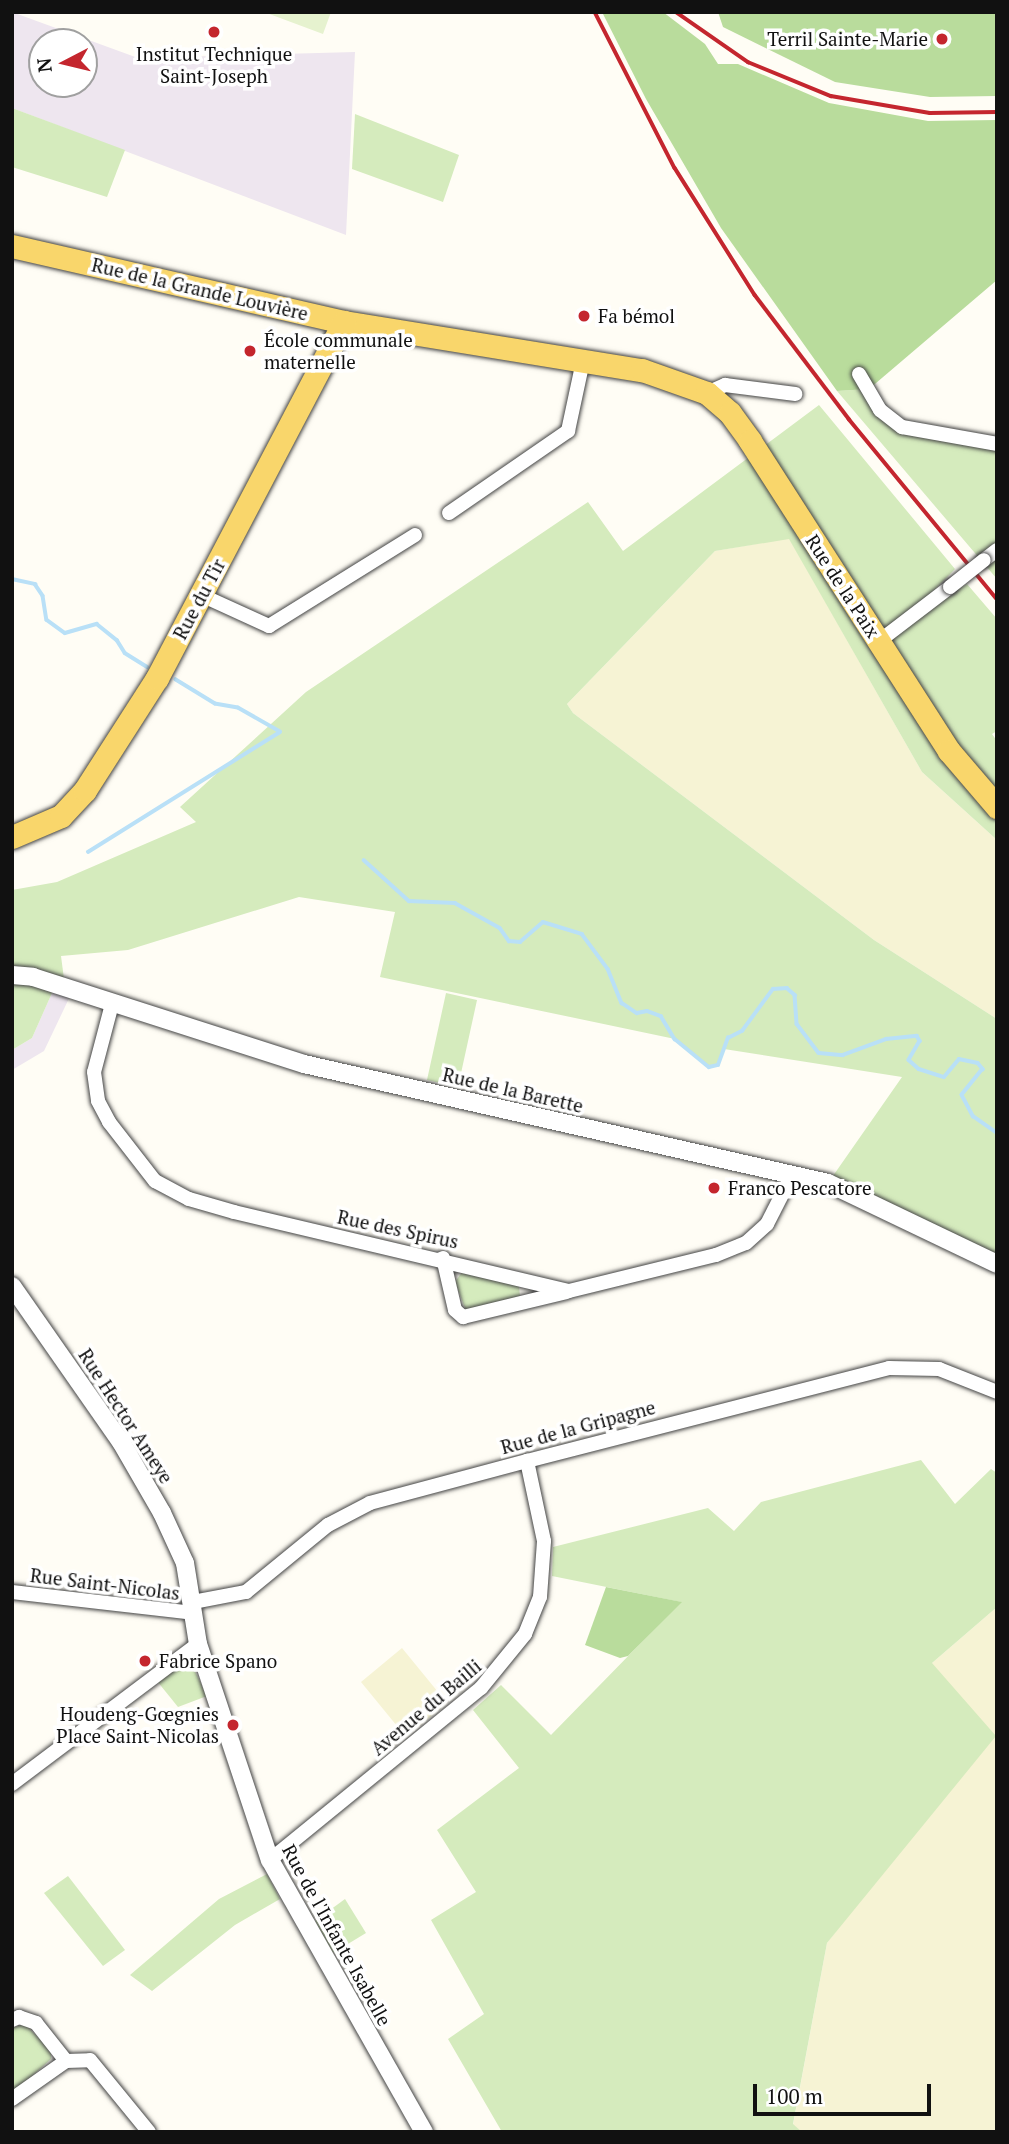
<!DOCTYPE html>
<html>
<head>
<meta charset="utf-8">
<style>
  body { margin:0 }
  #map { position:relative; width:1009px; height:2144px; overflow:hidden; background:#fffdf5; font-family:"PT Serif",serif }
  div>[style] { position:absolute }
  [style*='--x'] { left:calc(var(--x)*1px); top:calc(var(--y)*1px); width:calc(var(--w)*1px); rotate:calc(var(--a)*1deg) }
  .industrial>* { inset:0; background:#eee6ef }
  .farmland>* { inset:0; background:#f6f3d4 }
  .green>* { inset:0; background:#d5ebbd }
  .forest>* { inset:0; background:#b9dc9c }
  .pitch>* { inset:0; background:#e6f2cf }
  .stream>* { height:3.5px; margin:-1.75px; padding:0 1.75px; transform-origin:1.75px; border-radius:1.75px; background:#b9e0f7 }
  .roads { filter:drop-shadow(0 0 2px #444) drop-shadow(0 0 2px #444) }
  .minor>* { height:14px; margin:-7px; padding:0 7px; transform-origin:7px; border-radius:7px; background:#fff }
  .tertiary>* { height:18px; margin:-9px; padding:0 9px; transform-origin:9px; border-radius:9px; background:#fff }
  .primary>* { height:23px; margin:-11.5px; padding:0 11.5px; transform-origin:11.5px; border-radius:11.5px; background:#f9d66b }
  .rail>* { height:3.5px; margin:-1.75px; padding:0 1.75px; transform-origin:1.75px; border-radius:1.75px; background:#c4262e }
  .bridges { filter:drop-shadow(0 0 2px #444) drop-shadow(0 0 2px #444) }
  .minor-bridge>* { height:14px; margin:-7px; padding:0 7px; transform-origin:7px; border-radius:7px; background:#fff }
  .dots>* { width:19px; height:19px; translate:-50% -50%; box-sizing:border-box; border:4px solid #fff; border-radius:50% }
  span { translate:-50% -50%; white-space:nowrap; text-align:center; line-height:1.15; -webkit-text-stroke:7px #fff; paint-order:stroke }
  .poi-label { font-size:19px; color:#111 }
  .right { translate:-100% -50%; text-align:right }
  .left { translate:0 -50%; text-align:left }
  .street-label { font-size:19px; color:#111 }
  .frame { position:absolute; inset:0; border:14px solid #111; pointer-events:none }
  .north { position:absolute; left:28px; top:28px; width:70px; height:70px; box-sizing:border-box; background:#fff; border:2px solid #a0a0a0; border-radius:50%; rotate:263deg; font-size:19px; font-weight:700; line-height:28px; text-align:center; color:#111 }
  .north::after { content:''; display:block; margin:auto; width:24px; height:32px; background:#c4262e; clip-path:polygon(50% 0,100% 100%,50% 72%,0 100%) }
  .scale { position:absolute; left:753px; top:2084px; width:178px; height:32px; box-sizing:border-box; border:4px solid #111; border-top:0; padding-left:9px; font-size:21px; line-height:24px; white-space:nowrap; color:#111; -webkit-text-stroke:5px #fff; paint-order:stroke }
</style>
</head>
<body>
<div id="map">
  <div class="industrial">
    <i style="clip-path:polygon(evenodd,12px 12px,138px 58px,355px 52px,346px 235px,12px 108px,12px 12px,42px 42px,84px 42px,84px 84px,42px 84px,42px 42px)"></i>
    <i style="clip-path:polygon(56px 984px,73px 990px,44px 1051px,12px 1070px,12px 1050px,32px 1038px)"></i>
  </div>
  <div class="farmland">
    <i style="clip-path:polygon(789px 538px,922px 772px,997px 840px,997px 1019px,874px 940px,573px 713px,567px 704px,715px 551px)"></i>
    <i style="clip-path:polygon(997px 1607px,997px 2132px,802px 2132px,793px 2125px,827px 1943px,871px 1886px,932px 1663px)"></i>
    <i style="clip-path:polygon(402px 1648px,447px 1703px,406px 1737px,361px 1682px)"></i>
  </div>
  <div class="green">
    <i style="clip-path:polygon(12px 108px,125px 150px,107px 197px,12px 167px)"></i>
    <i style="clip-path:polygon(355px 114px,459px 155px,443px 202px,352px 169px)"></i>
    <i style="clip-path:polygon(869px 389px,887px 417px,997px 444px,997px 579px,837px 391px)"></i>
    <i style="clip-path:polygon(819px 405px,955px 569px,900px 625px,967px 584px,997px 619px,997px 731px,992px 734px,997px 741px,997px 840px,922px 772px,789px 539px,715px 551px,567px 704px,573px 713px,874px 940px,997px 1019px,997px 1264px,828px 1183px,902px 1077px,724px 1049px,718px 1065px,709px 1067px,675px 1039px,380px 977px,395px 912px,299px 897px,128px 950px,61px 956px,64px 979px,56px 984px,32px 1038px,12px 1050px,12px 890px,57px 882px,196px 822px,180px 807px,306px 692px,588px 502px,623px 551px)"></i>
    <i style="clip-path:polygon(446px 993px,477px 1000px,458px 1087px,427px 1080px)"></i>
    <i style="clip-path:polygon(462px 1272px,519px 1286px,520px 1297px,473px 1311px,465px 1308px,455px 1282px)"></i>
    <i style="clip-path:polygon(921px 1460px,955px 1504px,991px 1469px,997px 1473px,997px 1607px,932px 1663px,996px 1736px,827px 1943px,793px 2124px,802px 2132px,502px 2132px,448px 2039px,484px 2014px,431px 1920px,476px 1892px,437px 1830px,519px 1768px,473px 1710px,501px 1685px,551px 1735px,681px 1602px,552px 1576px,553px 1547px,708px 1508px,734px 1531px,761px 1502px)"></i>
    <i style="clip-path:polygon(190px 1661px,207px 1696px,178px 1707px,157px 1681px)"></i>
    <i style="clip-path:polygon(267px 1874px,280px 1899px,235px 1925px,152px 1991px,130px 1975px,219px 1899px)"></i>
    <i style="clip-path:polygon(68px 1876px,125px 1950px,103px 1966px,44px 1893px)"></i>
    <i style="clip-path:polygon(345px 1899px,366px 1933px,333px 1953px,315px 1921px)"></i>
    <i style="clip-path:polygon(25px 2024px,51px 2051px,51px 2059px,12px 2094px,12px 2028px)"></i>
  </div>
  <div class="forest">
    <i style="clip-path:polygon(602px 12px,663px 12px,705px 44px,718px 64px,738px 64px,829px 103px,928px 121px,997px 120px,997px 280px,869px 389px,837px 391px,721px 228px,646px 99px)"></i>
    <i style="clip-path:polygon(718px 12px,997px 12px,997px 96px,930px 97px,835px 82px,723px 27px)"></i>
    <i style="clip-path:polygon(606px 1587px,682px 1602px,628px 1656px,620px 1658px,585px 1645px)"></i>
  </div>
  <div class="pitch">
    <i style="clip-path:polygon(264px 12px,331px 12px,323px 34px)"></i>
  </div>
  <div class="stream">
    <i style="--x:12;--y:579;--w:24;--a:12"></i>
    <i style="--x:35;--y:584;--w:14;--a:56"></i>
    <i style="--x:43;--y:596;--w:24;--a:81"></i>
    <i style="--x:47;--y:620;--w:22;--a:36"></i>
    <i style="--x:65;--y:633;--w:33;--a:-16"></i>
    <i style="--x:97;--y:624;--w:26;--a:39"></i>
    <i style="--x:117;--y:640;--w:15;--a:58"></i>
    <i style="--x:125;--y:653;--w:26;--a:32"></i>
    <i style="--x:88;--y:852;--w:226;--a:-32"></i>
    <i style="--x:280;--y:732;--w:48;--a:-150.3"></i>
    <i style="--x:238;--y:708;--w:23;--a:-170"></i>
    <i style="--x:215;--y:704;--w:46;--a:-148.4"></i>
    <i style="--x:364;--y:860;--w:61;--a:42.3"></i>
    <i style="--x:409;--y:901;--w:46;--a:2.5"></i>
    <i style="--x:455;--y:903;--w:51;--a:29.1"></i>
    <i style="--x:500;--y:928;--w:16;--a:55"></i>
    <i style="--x:509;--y:941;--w:11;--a:5"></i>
    <i style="--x:520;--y:942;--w:30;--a:-41"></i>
    <i style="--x:543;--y:922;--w:41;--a:17.1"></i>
    <i style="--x:582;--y:934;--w:44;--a:53.4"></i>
    <i style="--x:608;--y:969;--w:37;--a:68"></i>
    <i style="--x:622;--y:1003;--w:18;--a:34"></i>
    <i style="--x:637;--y:1013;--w:10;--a:-11"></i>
    <i style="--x:647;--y:1011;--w:15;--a:20"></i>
    <i style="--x:661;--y:1016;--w:27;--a:59"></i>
    <i style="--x:675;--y:1039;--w:44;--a:39.5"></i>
    <i style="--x:709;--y:1067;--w:9;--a:-13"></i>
    <i style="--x:718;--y:1065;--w:29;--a:-70"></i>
    <i style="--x:728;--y:1038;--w:16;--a:-27"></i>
    <i style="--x:742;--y:1031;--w:52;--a:-53.6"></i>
    <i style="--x:773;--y:989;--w:14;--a:-4"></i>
    <i style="--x:787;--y:988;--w:11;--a:41"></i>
    <i style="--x:795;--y:995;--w:29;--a:86"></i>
    <i style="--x:797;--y:1024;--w:36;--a:53"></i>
    <i style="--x:819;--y:1053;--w:24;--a:5"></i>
    <i style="--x:843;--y:1055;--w:46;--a:-20.4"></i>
    <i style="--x:886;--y:1039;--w:31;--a:-6"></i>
    <i style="--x:917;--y:1036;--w:6;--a:59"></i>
    <i style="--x:920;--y:1041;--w:22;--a:120"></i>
    <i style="--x:909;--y:1060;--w:13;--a:42"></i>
    <i style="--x:919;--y:1069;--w:26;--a:18"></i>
    <i style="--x:944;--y:1077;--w:23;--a:-50"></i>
    <i style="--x:959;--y:1059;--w:19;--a:12"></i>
    <i style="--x:978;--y:1063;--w:8;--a:50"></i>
    <i style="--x:983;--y:1069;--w:33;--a:129"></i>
    <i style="--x:962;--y:1095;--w:24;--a:62"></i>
    <i style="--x:973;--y:1116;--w:29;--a:35"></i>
  </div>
  <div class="roads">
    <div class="minor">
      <i style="--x:859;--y:374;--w:42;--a:59.7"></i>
      <i style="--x:880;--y:410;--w:28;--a:38"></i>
      <i style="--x:902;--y:427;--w:97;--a:10.1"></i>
      <i style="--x:707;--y:393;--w:20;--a:-24"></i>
      <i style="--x:725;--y:385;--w:71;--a:7.3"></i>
      <i style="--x:449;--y:513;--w:145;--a:-34.6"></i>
      <i style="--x:568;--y:431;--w:72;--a:-77.9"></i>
      <i style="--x:984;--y:560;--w:16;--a:-38"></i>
      <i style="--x:201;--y:595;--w:75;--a:24.5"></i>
      <i style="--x:269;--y:626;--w:172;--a:-31.9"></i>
      <i style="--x:878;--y:642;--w:91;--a:-37.4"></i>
      <i style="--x:112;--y:1004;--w:70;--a:104.8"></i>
      <i style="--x:94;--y:1072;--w:29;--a:82"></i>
      <i style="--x:98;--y:1101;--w:24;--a:62"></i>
      <i style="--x:109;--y:1122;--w:75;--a:52.1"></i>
      <i style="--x:155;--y:1181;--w:38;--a:28"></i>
      <i style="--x:189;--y:1199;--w:47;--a:16.1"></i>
      <i style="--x:234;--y:1212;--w:344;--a:13.3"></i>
      <i style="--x:569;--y:1291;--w:151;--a:-13.8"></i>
      <i style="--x:716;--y:1255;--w:32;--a:-22"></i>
      <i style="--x:746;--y:1243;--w:28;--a:-42"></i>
      <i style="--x:767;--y:1224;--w:55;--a:-63"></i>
      <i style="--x:443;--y:1258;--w:53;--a:77"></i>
      <i style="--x:455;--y:1310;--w:11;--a:41"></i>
      <i style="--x:463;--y:1317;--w:106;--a:-13.6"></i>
      <i style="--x:12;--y:1592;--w:182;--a:6.6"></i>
      <i style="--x:193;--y:1602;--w:54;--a:-10.7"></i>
      <i style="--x:246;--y:1592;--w:106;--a:-39.3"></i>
      <i style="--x:328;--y:1525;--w:47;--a:-27.6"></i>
      <i style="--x:370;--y:1503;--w:163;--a:-15"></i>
      <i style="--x:527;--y:1461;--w:374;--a:-14.4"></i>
      <i style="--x:889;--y:1368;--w:50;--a:1.1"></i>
      <i style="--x:939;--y:1369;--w:62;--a:21.6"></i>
      <i style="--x:12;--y:1784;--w:233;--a:-37"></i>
      <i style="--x:270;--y:1860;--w:272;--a:-39.2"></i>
      <i style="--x:481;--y:1688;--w:70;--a:-50.8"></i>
      <i style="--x:525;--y:1634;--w:40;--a:-68"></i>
      <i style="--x:540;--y:1597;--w:56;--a:-85.9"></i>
      <i style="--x:544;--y:1541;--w:82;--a:-102"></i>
      <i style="--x:12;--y:2020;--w:8;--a:-23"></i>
      <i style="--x:19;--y:2017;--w:18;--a:19"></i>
      <i style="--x:36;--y:2023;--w:48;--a:51.7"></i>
      <i style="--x:12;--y:2099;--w:66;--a:-35.1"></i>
      <i style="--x:66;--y:2061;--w:24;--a:-2"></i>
      <i style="--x:90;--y:2060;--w:93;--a:50.7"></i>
    </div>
    <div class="tertiary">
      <i style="--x:12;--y:975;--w:21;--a:5"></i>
      <i style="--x:33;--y:977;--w:285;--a:17.8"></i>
      <i style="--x:304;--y:1064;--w:537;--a:12.79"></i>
      <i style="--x:828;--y:1183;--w:187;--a:25.6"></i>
      <i style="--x:12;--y:1286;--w:190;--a:55.1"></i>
      <i style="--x:121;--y:1442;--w:82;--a:60"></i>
      <i style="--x:162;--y:1513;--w:55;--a:65.3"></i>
      <i style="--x:185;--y:1563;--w:82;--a:80.9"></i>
      <i style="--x:198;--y:1644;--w:228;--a:71.6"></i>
      <i style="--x:270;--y:1860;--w:313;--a:60.5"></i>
    </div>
    <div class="primary">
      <i style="--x:12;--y:246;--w:341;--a:12.9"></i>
      <i style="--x:344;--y:322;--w:302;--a:9.2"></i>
      <i style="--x:642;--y:370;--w:69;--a:19.5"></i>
      <i style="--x:707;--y:393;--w:30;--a:41"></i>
      <i style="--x:730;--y:413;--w:34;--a:54"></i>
      <i style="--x:750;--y:441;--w:368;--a:57.3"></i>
      <i style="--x:949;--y:751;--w:74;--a:49.4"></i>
      <i style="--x:12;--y:837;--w:53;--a:-23.2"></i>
      <i style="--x:61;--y:816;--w:35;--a:-47"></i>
      <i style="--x:85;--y:790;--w:133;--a:-57.3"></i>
      <i style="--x:157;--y:678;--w:402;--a:-62.3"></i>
    </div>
  </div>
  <div class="rail">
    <i style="--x:595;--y:12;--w:175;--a:62.9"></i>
    <i style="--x:675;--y:168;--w:150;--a:57.8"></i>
    <i style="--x:755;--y:295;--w:156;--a:52.8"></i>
    <i style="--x:849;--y:419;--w:233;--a:50.6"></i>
    <i style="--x:676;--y:12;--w:88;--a:34.8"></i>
    <i style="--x:748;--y:62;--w:90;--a:22.3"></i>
    <i style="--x:831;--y:96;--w:100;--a:9.7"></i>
    <i style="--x:930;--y:113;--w:67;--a:-0.9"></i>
  </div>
  <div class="bridges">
    <div class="minor-bridge">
      <i style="--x:950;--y:587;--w:43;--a:-38.5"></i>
    </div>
  </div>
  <div class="dots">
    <i style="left:214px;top:32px;background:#c4262e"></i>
    <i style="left:942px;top:39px;background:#c4262e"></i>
    <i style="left:584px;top:316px;background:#c4262e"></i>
    <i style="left:250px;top:351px;background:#c4262e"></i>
    <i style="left:714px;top:1188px;background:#c4262e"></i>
    <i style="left:145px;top:1661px;background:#c4262e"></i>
    <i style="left:233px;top:1725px;background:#c4262e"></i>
  </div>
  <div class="poi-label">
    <span class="right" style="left:928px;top:39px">Terril Sainte-Marie</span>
    <span style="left:214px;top:65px">Institut Technique<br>Saint-Joseph</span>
    <span class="left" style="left:598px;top:316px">Fa bémol</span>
    <span class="left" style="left:264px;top:351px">École communale<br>maternelle</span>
    <span class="left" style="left:728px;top:1188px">Franco Pescatore</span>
    <span class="left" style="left:159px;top:1661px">Fabrice Spano</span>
    <span class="right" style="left:219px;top:1725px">Houdeng-Gœgnies<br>Place Saint-Nicolas</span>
  </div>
  <div class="street-label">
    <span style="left:200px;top:289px;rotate:13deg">Rue de la Grande Louvière</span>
    <span style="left:843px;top:586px;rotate:57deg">Rue de la Paix</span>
    <span style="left:199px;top:599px;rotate:-62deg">Rue du Tir</span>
    <span style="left:513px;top:1090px;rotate:13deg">Rue de la Barette</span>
    <span style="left:398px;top:1229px;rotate:12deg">Rue des Spirus</span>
    <span style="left:126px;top:1416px;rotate:57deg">Rue Hector Ameye</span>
    <span style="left:578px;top:1427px;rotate:-15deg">Rue de la Gripagne</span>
    <span style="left:105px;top:1584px;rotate:7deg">Rue Saint-Nicolas</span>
    <span style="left:426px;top:1707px;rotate:-40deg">Avenue du Bailli</span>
    <span style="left:337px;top:1935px;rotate:61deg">Rue de l'Infante Isabelle</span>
  </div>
  <div class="frame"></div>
  <div class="north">N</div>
  <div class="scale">100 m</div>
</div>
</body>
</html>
